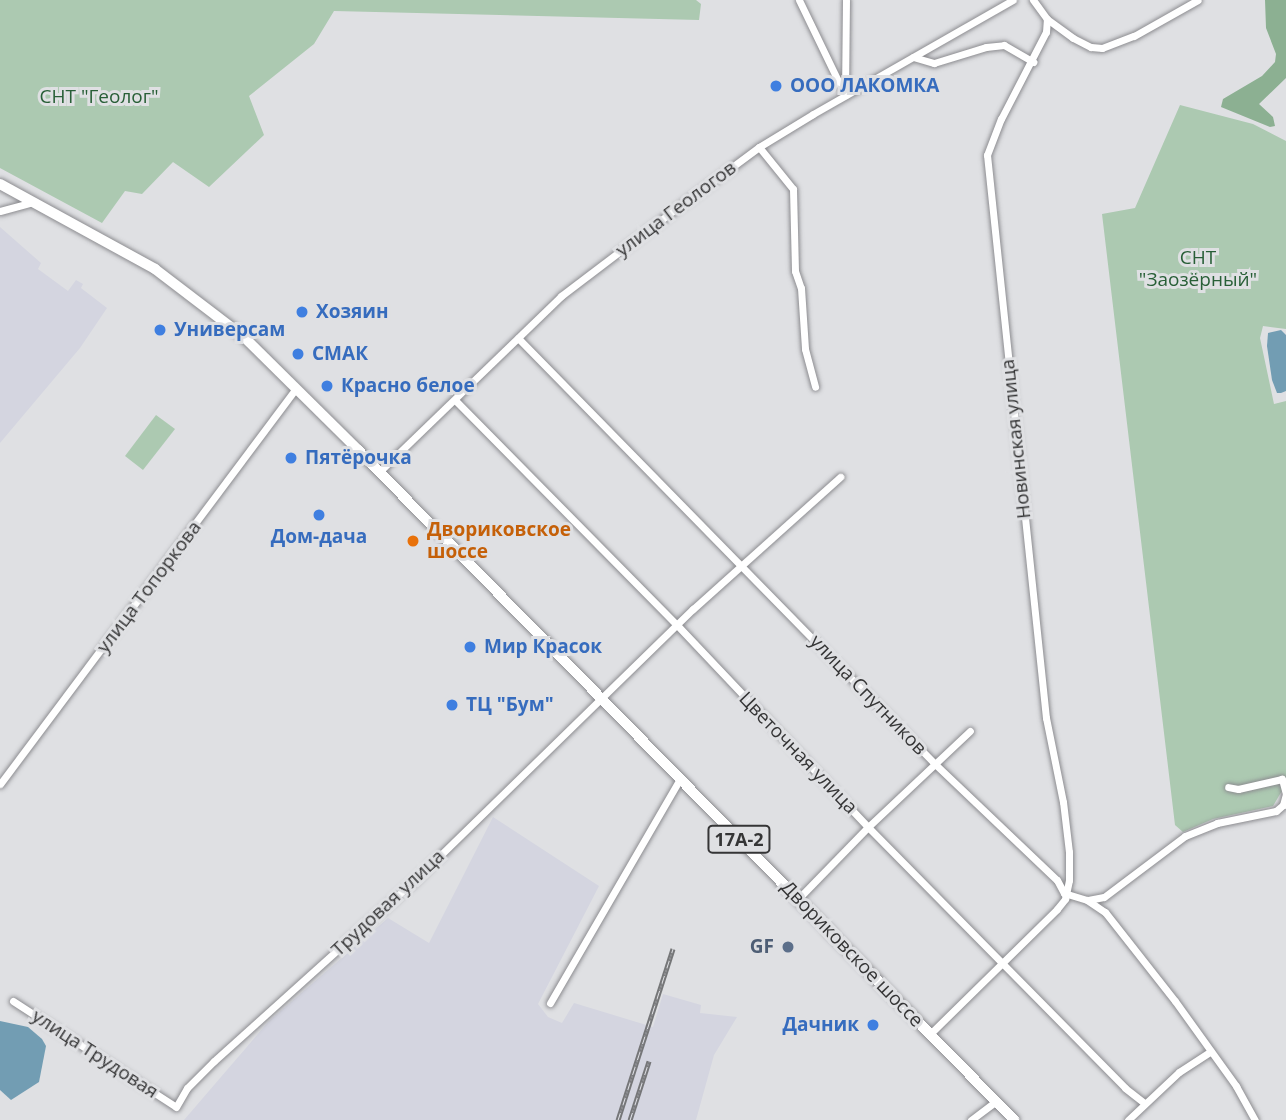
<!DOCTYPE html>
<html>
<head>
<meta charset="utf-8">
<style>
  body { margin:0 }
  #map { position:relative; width:1286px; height:1120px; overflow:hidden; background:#dfe0e3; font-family:"Open Sans",sans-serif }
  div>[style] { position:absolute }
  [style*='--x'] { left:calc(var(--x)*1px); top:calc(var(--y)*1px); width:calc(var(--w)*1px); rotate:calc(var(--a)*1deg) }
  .built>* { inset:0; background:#d4d5e0 }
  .green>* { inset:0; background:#acc9b1 }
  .forest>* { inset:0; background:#8cb092 }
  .water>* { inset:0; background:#729db3 }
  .roads { filter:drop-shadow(0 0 2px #8c8c90) drop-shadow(0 0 2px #8c8c90) }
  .minor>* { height:7px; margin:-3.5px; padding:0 3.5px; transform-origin:3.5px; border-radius:3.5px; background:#fff }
  .primary>* { height:10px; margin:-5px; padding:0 5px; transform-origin:5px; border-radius:5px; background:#fff }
  .rail>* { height:5px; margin-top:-2.5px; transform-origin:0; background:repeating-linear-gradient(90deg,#dfe0e3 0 8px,#757678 0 16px); box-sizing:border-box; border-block:2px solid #757678 }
  .dots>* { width:19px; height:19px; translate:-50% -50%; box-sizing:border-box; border:4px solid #dfe0e3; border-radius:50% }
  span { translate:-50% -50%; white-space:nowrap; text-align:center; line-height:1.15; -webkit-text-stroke:6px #dfe0e3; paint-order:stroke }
  .shield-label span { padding:2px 5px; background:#dfe0e3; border:2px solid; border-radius:5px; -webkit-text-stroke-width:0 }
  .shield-label { font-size:18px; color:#353536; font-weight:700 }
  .shop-label { font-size:19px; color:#366cbe; font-weight:700 }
  .left { translate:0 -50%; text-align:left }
  .right { translate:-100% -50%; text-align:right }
  .park-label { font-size:19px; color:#285f37 }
  .street-label { font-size:19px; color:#353536 }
  .food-label { font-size:19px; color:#c56008; font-weight:700 }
  .service-label { font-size:19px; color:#4e5e75; font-weight:700 }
</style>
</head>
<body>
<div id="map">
  <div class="built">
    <i style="clip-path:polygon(0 227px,41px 263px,38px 269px,68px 291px,76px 280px,83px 284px,81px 288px,107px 308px,80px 348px,0 443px)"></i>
    <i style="clip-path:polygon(493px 817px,599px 886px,538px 1004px,548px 1017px,562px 1023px,574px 1003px,653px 1027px,663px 994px,701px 1005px,700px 1013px,737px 1017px,714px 1055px,696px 1120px,184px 1120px,269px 1021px,388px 918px,429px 943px)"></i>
  </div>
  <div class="green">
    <i style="clip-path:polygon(0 0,696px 0,701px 4px,699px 20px,334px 11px,314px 44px,249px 96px,264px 135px,209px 187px,173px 162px,142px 194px,125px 191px,102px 223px,0 168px)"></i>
    <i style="clip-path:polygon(1180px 105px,1253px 124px,1286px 141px,1286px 329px,1263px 326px,1260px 338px,1274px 404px,1286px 401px,1286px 784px,1273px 806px,1213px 819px,1183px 832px,1175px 825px,1102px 214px,1135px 208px)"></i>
    <i style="clip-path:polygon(156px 415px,175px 429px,143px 470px,125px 456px)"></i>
  </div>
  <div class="forest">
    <i style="clip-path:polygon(1265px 0,1286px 0,1286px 78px,1259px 104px,1273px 117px,1275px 126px,1270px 127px,1221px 107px,1223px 99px,1262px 76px,1275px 62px,1276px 54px,1266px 28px)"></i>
  </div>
  <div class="water">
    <i style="clip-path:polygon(1281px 330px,1286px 335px,1286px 391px,1281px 393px,1277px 393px,1272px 380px,1267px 346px,1268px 333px)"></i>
    <i style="clip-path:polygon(0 1021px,28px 1027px,42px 1039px,46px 1046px,39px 1082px,11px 1100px,0 1090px)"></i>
  </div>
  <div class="roads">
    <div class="minor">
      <i style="--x:799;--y:0;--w:106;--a:64.2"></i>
      <i style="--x:845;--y:95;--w:95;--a:-89.4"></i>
      <i style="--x:1047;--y:19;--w:32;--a:36"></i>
      <i style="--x:1073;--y:38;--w:20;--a:27"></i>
      <i style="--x:1091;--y:47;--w:11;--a:5"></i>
      <i style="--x:1102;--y:48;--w:34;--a:-21"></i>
      <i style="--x:1134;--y:36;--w:73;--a:-29.4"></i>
      <i style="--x:913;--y:57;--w:22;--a:16"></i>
      <i style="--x:934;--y:63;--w:54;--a:-17.1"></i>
      <i style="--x:986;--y:47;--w:18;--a:-6"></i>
      <i style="--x:1004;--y:45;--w:34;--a:30"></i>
      <i style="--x:759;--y:147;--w:54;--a:51"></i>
      <i style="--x:793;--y:189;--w:82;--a:88.6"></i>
      <i style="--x:795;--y:271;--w:18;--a:71"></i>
      <i style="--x:801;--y:288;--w:61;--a:86.2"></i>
      <i style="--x:805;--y:349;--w:39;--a:75"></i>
      <i style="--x:0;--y:211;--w:34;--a:-15"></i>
      <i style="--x:518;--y:338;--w:596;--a:45.61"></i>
      <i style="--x:935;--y:764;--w:168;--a:43.6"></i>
      <i style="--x:1057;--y:880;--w:15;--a:62"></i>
      <i style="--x:1064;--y:893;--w:24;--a:17"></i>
      <i style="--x:1087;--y:900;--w:22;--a:34"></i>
      <i style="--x:1105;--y:912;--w:113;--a:51.8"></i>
      <i style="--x:1175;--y:1001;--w:105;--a:54.3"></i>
      <i style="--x:1236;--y:1086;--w:39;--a:61"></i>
      <i style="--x:455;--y:400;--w:316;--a:45.4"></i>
      <i style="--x:677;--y:625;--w:278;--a:46.6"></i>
      <i style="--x:868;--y:827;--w:366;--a:45.4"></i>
      <i style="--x:1125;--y:1088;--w:24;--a:38"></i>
      <i style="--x:379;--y:472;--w:253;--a:-44"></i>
      <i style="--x:561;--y:296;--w:161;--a:-37.2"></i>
      <i style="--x:689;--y:199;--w:87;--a:-36.6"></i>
      <i style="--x:759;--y:147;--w:63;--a:-31.4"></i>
      <i style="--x:813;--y:114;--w:230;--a:-29.7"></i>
      <i style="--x:0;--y:784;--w:494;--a:-53.2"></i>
      <i style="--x:798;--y:899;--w:100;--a:-45.8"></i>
      <i style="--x:868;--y:827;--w:140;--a:-43.3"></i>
      <i style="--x:1088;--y:900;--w:16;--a:-11"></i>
      <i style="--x:1104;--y:897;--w:101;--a:-37"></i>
      <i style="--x:1185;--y:836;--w:35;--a:-22"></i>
      <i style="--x:1217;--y:823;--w:60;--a:-11.5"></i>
      <i style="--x:1276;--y:811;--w:9;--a:-41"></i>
      <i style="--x:1283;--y:805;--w:11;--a:-75"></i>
      <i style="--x:1286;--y:794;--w:16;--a:-105"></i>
      <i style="--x:1282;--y:779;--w:45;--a:167.2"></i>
      <i style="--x:1238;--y:789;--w:10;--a:-169"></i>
      <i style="--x:13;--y:1001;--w:194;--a:33"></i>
      <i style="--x:176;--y:1107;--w:22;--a:-60"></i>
      <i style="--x:187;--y:1088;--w:38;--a:-45"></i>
      <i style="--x:214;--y:1061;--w:272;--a:-42"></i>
      <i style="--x:416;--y:879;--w:387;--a:-44.3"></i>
      <i style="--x:693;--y:609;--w:198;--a:-41.9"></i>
      <i style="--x:550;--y:1003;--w:259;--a:-59.9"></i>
      <i style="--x:930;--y:1034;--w:178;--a:-44.5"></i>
      <i style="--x:1057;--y:909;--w:13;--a:-51"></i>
      <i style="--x:1065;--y:899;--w:19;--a:-78"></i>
      <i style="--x:1069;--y:880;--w:28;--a:-90"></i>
      <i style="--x:1069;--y:852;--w:50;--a:-96.8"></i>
      <i style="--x:1063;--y:802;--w:86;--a:-101.4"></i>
      <i style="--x:1046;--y:718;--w:566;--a:-95.98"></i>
      <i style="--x:987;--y:155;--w:39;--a:-69"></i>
      <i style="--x:1001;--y:119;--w:98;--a:-62.7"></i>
      <i style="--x:1046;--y:32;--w:13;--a:-86"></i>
      <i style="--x:1047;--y:19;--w:24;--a:-126"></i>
      <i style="--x:971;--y:1120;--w:31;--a:-37"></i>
      <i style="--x:1128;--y:1120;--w:70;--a:-43.3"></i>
      <i style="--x:1179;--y:1072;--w:38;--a:-33"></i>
    </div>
    <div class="primary">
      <i style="--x:0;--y:184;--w:177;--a:28.7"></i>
      <i style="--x:155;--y:269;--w:112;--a:37.4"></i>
      <i style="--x:244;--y:337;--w:161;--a:44.7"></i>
      <i style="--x:358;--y:450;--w:938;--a:45.6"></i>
    </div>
  </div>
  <div class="rail">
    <i style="--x:618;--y:1120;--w:180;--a:-72.2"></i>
    <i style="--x:630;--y:1120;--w:62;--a:-72.1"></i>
  </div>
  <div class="dots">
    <i style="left:776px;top:86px;background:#3f7fe0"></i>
    <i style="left:302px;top:312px;background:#3f7fe0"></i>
    <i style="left:160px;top:330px;background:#3f7fe0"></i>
    <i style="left:298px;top:354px;background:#3f7fe0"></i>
    <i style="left:327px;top:386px;background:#3f7fe0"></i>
    <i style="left:291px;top:458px;background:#3f7fe0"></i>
    <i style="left:319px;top:515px;background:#3f7fe0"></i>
    <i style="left:413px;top:541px;background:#e8710a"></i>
    <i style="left:470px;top:647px;background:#3f7fe0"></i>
    <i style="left:452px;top:705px;background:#3f7fe0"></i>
    <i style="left:788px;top:947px;background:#5c6f8a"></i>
    <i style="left:873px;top:1025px;background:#3f7fe0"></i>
  </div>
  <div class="shield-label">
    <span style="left:739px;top:839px">17А-2</span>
  </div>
  <div class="shop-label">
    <span class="left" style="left:790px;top:86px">ООО ЛАКОМКА</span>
    <span class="left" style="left:316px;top:312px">Хозяин</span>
    <span class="left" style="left:174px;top:330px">Универсам</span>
    <span class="left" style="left:312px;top:354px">СМАК</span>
    <span class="left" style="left:341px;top:386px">Красно белое</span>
    <span class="left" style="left:305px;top:458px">Пятёрочка</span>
    <span style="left:319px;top:537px">Дом-дача</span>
    <span class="left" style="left:484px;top:647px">Мир Красок</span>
    <span class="left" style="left:466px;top:705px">ТЦ "Бум"</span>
    <span class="right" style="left:859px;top:1025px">Дачник</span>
  </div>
  <div class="park-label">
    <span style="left:99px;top:97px">СНТ "Геолог"</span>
    <span style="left:1198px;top:269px">СНТ<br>"Заозёрный"</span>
  </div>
  <div class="street-label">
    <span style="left:676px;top:209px;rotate:-37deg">улица Геологов</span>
    <span style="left:1016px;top:439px;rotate:-96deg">Новинская улица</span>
    <span style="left:149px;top:587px;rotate:-53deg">улица Топоркова</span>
    <span style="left:868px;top:695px;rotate:46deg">улица Спутников</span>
    <span style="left:798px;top:753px;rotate:46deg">Цветочная улица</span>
    <span style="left:388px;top:903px;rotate:-43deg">Трудовая улица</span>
    <span style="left:852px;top:954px;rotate:46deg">Двориковское шоссе</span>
    <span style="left:95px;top:1054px;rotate:33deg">улица Трудовая</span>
  </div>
  <div class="food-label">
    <span class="left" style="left:427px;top:541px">Двориковское<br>шоссе</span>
  </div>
  <div class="service-label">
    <span class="right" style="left:774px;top:947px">GF</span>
  </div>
</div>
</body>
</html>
